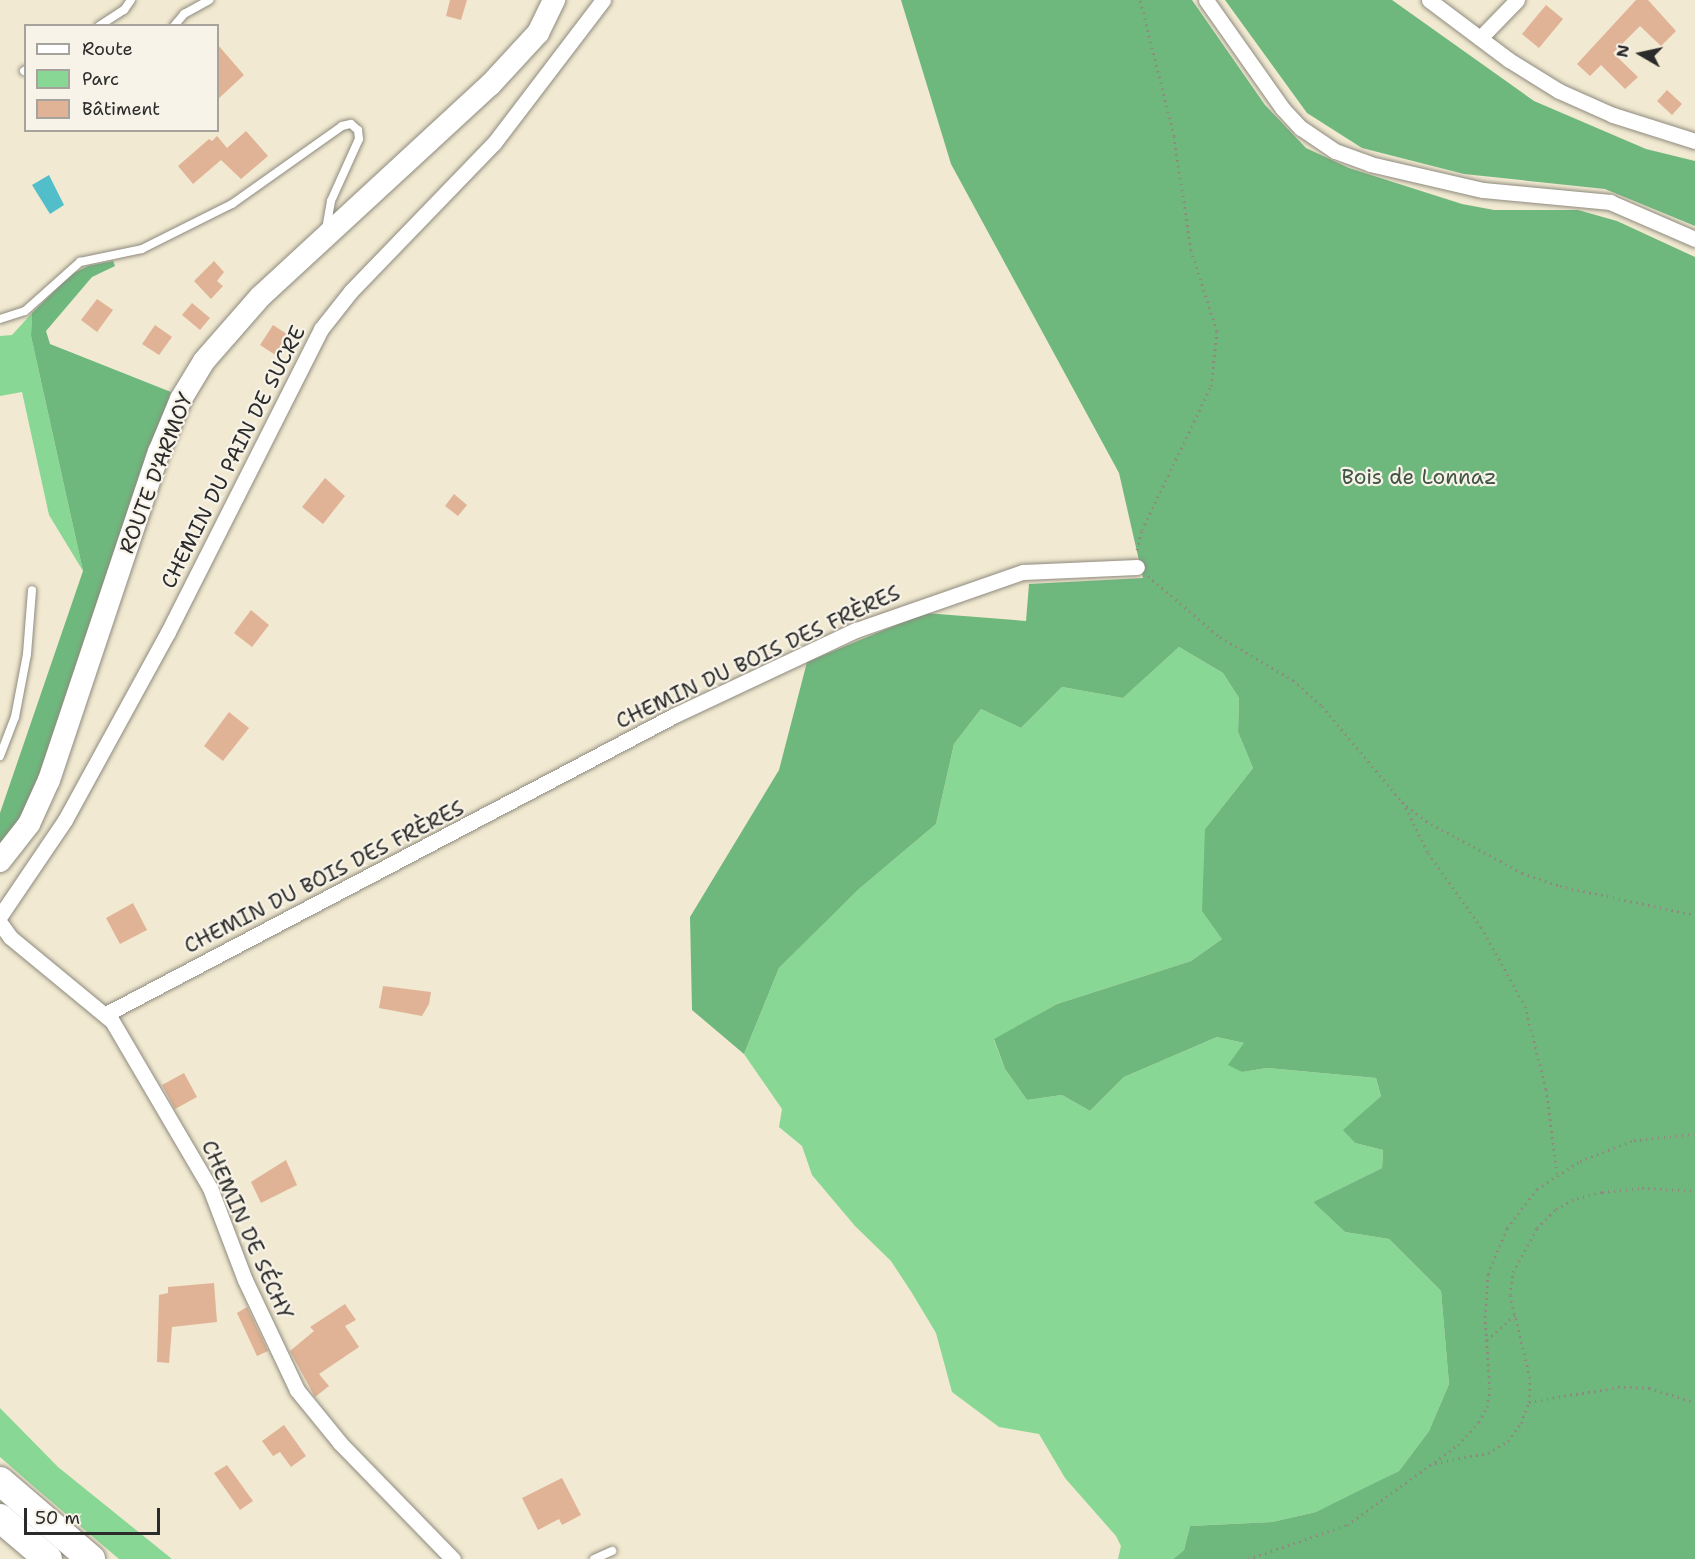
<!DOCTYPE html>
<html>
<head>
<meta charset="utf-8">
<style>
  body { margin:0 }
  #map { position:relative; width:1695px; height:1559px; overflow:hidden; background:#f1e9d1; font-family:"Shantell Sans",sans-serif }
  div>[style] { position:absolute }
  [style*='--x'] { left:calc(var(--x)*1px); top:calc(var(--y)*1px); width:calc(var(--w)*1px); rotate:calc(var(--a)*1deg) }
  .green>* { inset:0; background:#89d795 }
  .forest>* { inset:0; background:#6eb87e }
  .water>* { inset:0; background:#51beca }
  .building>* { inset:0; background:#e1b396 }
  .path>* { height:3px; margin-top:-1.5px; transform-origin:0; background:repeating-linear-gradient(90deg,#8e8a7e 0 1.5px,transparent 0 6px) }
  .roads { filter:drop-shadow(0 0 2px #8e8a7e) drop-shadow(0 0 2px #8e8a7e) }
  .lane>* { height:8px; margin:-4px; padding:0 4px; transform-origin:4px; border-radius:4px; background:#fff }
  .street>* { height:15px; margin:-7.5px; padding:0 7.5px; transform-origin:7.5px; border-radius:7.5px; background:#fff }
  .secondary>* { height:22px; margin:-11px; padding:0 11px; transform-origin:11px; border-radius:11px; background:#fff }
  .highway>* { height:28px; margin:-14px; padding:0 14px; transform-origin:14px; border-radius:14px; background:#fff }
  span { translate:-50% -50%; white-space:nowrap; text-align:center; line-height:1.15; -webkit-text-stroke:4.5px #f7f3e8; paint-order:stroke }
  .street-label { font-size:21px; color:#2b2b2b }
  .park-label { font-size:21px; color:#425646 }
  .legend { position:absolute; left:24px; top:24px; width:195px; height:108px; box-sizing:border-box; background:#f7f3e8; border:2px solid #a5a39c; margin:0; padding:8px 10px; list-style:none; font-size:18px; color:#2b2b2b }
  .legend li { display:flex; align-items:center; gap:12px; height:30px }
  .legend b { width:30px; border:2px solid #a5a39c }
  .north { position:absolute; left:1611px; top:24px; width:60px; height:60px; -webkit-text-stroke:4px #f7f3e8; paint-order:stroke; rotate:279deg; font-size:16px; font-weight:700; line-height:24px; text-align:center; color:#2b2b2b }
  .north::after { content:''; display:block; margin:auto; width:21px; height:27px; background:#2b2b2b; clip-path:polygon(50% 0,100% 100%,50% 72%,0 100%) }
  .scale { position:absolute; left:24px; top:1508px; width:136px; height:27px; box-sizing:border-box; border:3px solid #2b2b2b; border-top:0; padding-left:8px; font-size:18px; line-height:21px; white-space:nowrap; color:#2b2b2b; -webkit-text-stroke:4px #f7f3e8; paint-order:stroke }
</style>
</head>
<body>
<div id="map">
  <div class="green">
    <i style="clip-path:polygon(32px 313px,31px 336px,83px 571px,49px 515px,22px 392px,0 396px,0 336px,12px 335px)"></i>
    <i style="clip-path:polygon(1179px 647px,1223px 673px,1239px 698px,1238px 732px,1253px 768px,1205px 829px,1222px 939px,1191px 961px,1057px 1004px,994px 1040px,1005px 1069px,1027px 1100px,1062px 1095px,1090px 1111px,1124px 1077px,1217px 1037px,1244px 1043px,1241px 1072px,1267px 1068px,1376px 1078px,1381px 1096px,1344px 1130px,1355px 1143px,1383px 1150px,1382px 1168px,1313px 1202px,1345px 1232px,1389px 1239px,1441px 1291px,1449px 1384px,1429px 1431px,1399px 1471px,1356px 1494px,1316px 1512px,1272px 1522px,1190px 1526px,1184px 1550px,1173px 1559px,1118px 1559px,1121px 1546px,1116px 1536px,1065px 1478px,1039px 1434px,999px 1427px,952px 1392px,936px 1333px,912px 1293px,891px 1261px,855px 1226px,812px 1175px,802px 1146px,779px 1127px,782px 1109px,744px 1054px,779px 968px,859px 889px,936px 824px,954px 744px,981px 709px,1021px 728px,1062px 687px,1123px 698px)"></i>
    <i style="clip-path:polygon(0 1408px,58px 1467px,172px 1559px,119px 1559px,39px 1491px,0 1457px)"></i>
  </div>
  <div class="forest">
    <i style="clip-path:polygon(901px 0,1192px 0,1265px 105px,1306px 148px,1349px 168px,1462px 204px,1494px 210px,1578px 210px,1617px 221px,1695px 257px,1695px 1559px,1173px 1559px,1184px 1550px,1190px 1526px,1272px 1522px,1316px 1512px,1399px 1471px,1429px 1431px,1449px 1384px,1441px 1291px,1389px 1239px,1345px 1232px,1313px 1202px,1382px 1168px,1383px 1150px,1355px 1143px,1343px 1130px,1381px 1096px,1376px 1078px,1267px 1068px,1242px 1072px,1228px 1065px,1244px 1043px,1217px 1037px,1124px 1077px,1090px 1111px,1062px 1095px,1027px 1100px,1005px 1069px,994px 1039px,1057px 1004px,1191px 961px,1222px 939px,1202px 911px,1205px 829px,1253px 768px,1238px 732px,1239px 698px,1223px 673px,1179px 647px,1123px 698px,1062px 687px,1021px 728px,981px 709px,954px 744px,936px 824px,859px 889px,779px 968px,744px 1054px,692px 1010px,690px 917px,779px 770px,807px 662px,925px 613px,1026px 621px,1029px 584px,1143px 578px,1119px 473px,951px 164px)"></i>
    <i style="clip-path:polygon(1225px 0,1392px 0,1534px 101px,1646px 149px,1695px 161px,1695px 226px,1605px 189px,1464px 174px,1362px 148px,1307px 113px)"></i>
    <i style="clip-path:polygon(113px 261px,115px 266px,92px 277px,46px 331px,50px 344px,171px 392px,35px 787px,26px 809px,0 847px,0 813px,83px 571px,31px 336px,32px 313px,72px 274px,88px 266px)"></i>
  </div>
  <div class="water">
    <i style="clip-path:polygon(49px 175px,64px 205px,50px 214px,32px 185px)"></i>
  </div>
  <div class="building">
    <i style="clip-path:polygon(450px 0,467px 0,461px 20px,446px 16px)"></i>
    <i style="clip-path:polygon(1636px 0,1648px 0,1676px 31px,1661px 46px,1640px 26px,1613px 53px,1638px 77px,1625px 89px,1601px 65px,1590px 76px,1577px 64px)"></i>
    <i style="clip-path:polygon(1546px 5px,1563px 19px,1539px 48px,1522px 34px)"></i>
    <i style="clip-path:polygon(218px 45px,244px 75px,218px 99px)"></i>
    <i style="clip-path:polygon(1667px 90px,1682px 104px,1672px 115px,1657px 101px)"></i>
    <i style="clip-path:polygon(246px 131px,268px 156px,241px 179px,221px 160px,193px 184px,178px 166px,209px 139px,212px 141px,217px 136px,227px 148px)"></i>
    <i style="clip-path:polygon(214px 261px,224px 272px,217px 281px,223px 286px,211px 299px,194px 281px)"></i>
    <i style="clip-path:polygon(97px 299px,113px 310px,97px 332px,81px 320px)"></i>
    <i style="clip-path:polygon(192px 303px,210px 318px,200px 330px,182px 315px)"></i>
    <i style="clip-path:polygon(155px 325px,172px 337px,159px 355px,142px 344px)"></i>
    <i style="clip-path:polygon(273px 325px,290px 336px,277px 356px,260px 345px)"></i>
    <i style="clip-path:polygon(325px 478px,345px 496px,323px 524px,302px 507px)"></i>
    <i style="clip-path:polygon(454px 494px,467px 505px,458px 516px,445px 506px)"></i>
    <i style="clip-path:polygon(251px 610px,269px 625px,252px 647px,234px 633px)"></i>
    <i style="clip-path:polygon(229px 712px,249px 728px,223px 761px,204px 746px)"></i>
    <i style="clip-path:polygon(133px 903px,147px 930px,120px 944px,106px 918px)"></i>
    <i style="clip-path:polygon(383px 986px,431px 992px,429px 1004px,422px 1016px,379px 1008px)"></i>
    <i style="clip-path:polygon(184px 1073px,197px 1097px,175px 1109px,162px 1085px)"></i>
    <i style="clip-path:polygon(286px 1160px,297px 1185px,261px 1203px,251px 1182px)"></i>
    <i style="clip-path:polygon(214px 1283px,217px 1322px,172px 1327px,169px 1363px,157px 1362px,159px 1295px,168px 1293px,168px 1287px)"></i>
    <i style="clip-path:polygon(345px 1304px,356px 1320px,345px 1326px,359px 1347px,319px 1374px,329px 1386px,315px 1397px,290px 1351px,314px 1331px,310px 1327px)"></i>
    <i style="clip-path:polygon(247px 1307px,268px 1351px,257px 1356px,237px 1313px)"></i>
    <i style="clip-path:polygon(284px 1425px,306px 1456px,291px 1467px,280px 1452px,273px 1456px,262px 1441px)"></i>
    <i style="clip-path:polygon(227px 1465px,253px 1501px,240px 1510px,214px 1473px)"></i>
    <i style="clip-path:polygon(562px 1478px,581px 1515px,562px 1525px,559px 1519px,538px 1530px,522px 1498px)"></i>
  </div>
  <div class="path">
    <i style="--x:1137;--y:550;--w:21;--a:-76"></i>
    <i style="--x:1142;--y:530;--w:160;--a:-64.4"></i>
    <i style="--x:1211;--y:386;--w:55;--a:-83.8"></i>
    <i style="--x:1217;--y:331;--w:85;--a:-107.8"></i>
    <i style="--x:1191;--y:250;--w:115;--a:-98.5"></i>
    <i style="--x:1174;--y:136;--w:140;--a:-104"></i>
    <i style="--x:1148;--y:576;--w:94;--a:40.3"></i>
    <i style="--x:1220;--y:637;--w:85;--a:30.5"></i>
    <i style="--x:1293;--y:680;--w:39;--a:42"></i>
    <i style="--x:1322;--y:706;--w:125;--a:50.2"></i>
    <i style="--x:1402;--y:802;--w:31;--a:38"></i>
    <i style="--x:1426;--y:821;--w:109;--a:28.4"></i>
    <i style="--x:1522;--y:873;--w:40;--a:18.9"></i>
    <i style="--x:1560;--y:886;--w:138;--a:12.1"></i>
    <i style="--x:1403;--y:802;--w:57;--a:63.9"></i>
    <i style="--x:1428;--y:853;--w:91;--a:54.4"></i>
    <i style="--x:1481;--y:927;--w:90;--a:60.9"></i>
    <i style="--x:1525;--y:1006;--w:86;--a:75.8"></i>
    <i style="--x:1546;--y:1089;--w:85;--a:82.5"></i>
    <i style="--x:1487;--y:1340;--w:38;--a:-42"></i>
    <i style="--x:1529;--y:1402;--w:90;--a:-9.6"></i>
    <i style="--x:1618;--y:1387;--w:31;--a:2"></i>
    <i style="--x:1649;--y:1388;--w:48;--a:16.9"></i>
    <i style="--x:1435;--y:1463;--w:54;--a:-10.7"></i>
    <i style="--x:1488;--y:1453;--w:23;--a:-31"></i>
    <i style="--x:1508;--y:1441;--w:22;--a:-54"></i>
    <i style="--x:1521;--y:1423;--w:22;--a:-69"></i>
    <i style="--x:1529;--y:1402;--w:24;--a:-88"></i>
    <i style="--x:1530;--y:1378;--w:85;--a:-103.5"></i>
    <i style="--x:1510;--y:1295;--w:23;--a:-83"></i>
    <i style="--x:1513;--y:1272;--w:50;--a:-61.4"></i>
    <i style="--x:1537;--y:1228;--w:27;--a:-45"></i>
    <i style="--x:1556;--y:1209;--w:24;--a:-28"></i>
    <i style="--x:1577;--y:1198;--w:26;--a:-13"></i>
    <i style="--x:1602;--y:1192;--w:40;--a:-5.7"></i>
    <i style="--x:1642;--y:1188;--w:53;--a:3.2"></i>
    <i style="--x:1248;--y:1559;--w:105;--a:-19"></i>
    <i style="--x:1347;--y:1525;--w:137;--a:-35.8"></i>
    <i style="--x:1458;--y:1445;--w:31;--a:-48"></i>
    <i style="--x:1479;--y:1422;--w:17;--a:-62"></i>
    <i style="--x:1487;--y:1407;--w:18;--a:-81"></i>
    <i style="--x:1490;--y:1389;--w:72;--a:-94"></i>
    <i style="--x:1485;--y:1317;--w:43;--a:-86"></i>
    <i style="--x:1488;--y:1274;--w:50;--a:-67.6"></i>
    <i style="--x:1507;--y:1228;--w:49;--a:-52.4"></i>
    <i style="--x:1537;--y:1189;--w:51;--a:-33.1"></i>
    <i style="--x:1580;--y:1161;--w:58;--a:-21.3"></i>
    <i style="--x:1634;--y:1140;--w:61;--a:-5.6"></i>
  </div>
  <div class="roads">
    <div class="lane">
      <i style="--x:99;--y:26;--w:30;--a:-33"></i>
      <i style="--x:124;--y:10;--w:12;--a:-55"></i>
      <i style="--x:174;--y:26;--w:16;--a:-50"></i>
      <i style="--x:184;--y:14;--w:29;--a:-29"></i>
      <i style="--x:24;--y:71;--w:2;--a:-27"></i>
      <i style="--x:0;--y:319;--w:26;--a:-18"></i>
      <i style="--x:25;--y:311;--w:74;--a:-41.7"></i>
      <i style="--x:80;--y:262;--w:63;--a:-11.8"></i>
      <i style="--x:142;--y:249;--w:101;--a:-26.6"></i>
      <i style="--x:232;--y:204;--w:135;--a:-35.3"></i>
      <i style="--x:342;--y:126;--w:9;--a:-13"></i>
      <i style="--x:351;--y:124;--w:9;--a:41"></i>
      <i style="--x:358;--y:130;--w:9;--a:84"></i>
      <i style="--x:359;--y:139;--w:68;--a:114.3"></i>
      <i style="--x:331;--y:201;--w:27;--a:100"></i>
      <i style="--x:0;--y:756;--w:42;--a:-69"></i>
      <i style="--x:15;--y:717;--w:64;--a:-79.2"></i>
      <i style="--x:27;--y:654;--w:64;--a:-85.5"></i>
      <i style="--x:594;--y:1559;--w:20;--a:-24"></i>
    </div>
    <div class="street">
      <i style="--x:1206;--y:0;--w:133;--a:54.8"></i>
      <i style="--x:1283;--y:109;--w:26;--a:47"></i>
      <i style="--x:1301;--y:128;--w:41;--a:34.1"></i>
      <i style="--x:1335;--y:151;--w:37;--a:20"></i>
      <i style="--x:1370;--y:164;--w:116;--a:13"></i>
      <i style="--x:1483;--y:190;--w:128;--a:5.4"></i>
      <i style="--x:1610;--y:202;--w:93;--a:23.5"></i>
      <i style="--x:1429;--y:0;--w:100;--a:36.9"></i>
      <i style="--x:1509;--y:60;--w:59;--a:31.8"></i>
      <i style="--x:1559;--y:91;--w:59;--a:24"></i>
      <i style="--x:1613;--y:115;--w:86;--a:17.6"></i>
      <i style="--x:1480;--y:38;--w:53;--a:-45.8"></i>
      <i style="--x:0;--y:916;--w:116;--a:-55.9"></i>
      <i style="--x:65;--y:820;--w:214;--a:-61.3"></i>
      <i style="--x:168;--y:632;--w:339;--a:-63.2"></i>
      <i style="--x:321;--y:329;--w:48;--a:-51.7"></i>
      <i style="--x:351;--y:291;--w:206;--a:-46"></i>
      <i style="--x:494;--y:143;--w:180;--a:-52.7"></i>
      <i style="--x:0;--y:923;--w:17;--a:54"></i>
      <i style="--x:10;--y:937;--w:132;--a:39.5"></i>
      <i style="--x:112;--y:1021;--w:194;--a:59.6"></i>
      <i style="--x:210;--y:1188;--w:98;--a:69.2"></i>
      <i style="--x:245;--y:1280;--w:122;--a:64.7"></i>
      <i style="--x:297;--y:1390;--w:68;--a:50.9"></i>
      <i style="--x:340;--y:1443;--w:162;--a:45.8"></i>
      <i style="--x:106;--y:1014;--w:643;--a:-27.72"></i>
      <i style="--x:675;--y:715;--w:200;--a:-25.2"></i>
      <i style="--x:856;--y:630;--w:177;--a:-19.2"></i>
      <i style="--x:1023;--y:572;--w:114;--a:-2.5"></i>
    </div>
    <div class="secondary">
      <i style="--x:0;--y:861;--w:47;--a:-51.9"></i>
      <i style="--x:29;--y:824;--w:48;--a:-65.6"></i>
      <i style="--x:49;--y:780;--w:346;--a:-71.5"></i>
      <i style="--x:159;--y:452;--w:57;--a:-67.5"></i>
      <i style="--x:181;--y:399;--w:44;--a:-58.8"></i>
      <i style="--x:204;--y:361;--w:86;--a:-48.8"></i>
      <i style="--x:261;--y:296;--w:311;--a:-42.7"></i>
      <i style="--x:490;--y:85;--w:71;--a:-47.3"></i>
      <i style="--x:538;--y:33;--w:37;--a:-64"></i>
    </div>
    <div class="highway">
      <i style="--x:0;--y:1481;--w:120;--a:40.6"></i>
      <i style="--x:0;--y:1518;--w:63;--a:40.5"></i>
    </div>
  </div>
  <div class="street-label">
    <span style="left:233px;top:457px;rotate:-63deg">CHEMIN DU PAIN DE SUCRE</span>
    <span style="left:156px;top:473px;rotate:-69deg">ROUTE D'ARMOY</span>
    <span style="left:758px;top:657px;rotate:-25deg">CHEMIN DU BOIS DES FRÈRES</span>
    <span style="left:324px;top:877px;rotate:-27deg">CHEMIN DU BOIS DES FRÈRES</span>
    <span style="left:247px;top:1230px;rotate:66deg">CHEMIN DE SÉCHY</span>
  </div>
  <div class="park-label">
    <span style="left:1419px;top:477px">Bois de Lonnaz</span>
  </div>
  <ul class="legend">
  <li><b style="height:8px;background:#fff"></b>Route</li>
  <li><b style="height:16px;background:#89d795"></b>Parc</li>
  <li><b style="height:16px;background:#e1b396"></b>Bâtiment</li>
  </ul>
  <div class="north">N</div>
  <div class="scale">50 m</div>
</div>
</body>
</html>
